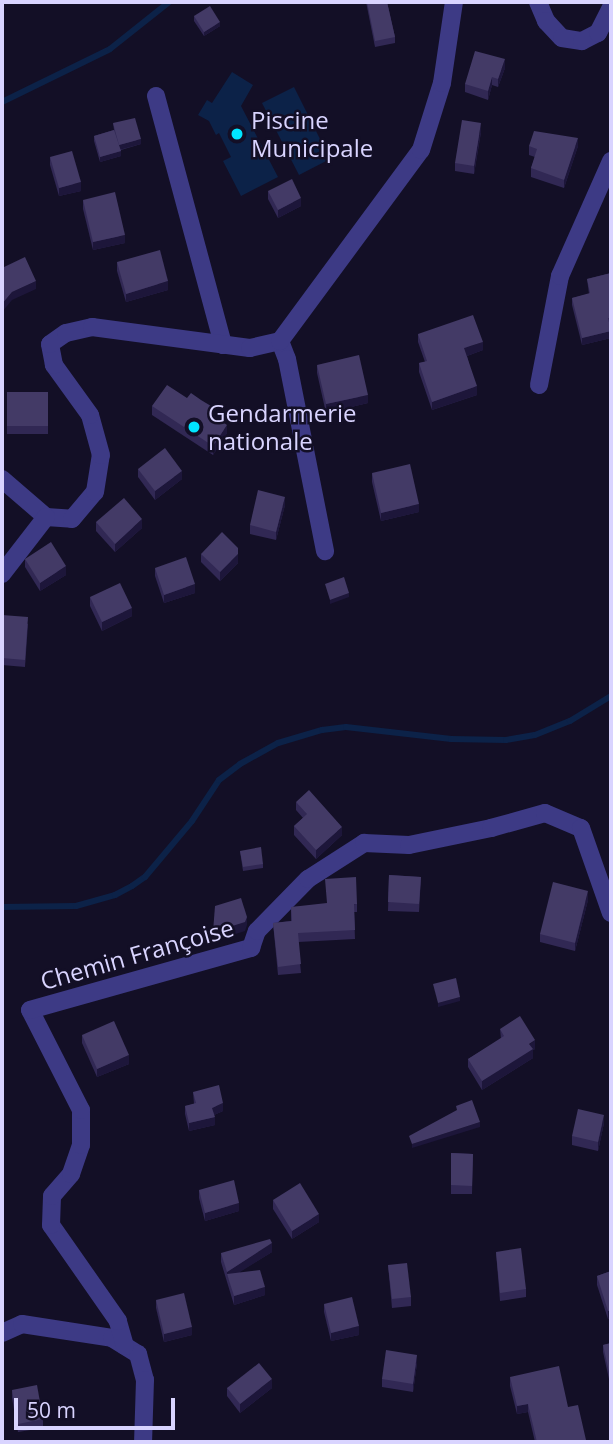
<!DOCTYPE html>
<html>
<head>
<meta charset="utf-8">
<style>
  body { margin:0 }
  #map { position:relative; width:613px; height:1444px; overflow:hidden; background:#130f26; font-family:"Open Sans",sans-serif }
  div>[style] { position:absolute }
  [style*='--x'] { left:calc(var(--x)*1px); top:calc(var(--y)*1px); width:calc(var(--w)*1px); rotate:calc(var(--a)*1deg) }
  .water>* { inset:0; background:#0c2248 }
  .stream>* { height:6px; margin:-3px; padding:0 3px; transform-origin:3px; border-radius:3px; background:#0c2248 }
  .street>* { height:18px; margin:-9px; padding:0 9px; transform-origin:9px; border-radius:9px; background:#3d3a85 }
  .wall>* { inset:0; background:#312854 }
  .shaded-wall>* { inset:0; background:#1d163a }
  .building>* { inset:0; background:#433a66 }
  .dots>* { width:19px; height:19px; translate:-50% -50%; box-sizing:border-box; border:4px solid #130f26; border-radius:50% }
  span { translate:-50% -50%; white-space:nowrap; text-align:center; line-height:1.15; -webkit-text-stroke:5px #130f26; paint-order:stroke }
  .poi-label { font-size:24px; color:#d9d4ff }
  .left { translate:0 -50%; text-align:left }
  .street-label { font-size:24px; color:#d9d4ff }
  .frame { position:absolute; inset:0; border:4px solid #d9d4ff; pointer-events:none }
  .scale { position:absolute; left:14px; top:1398px; width:161px; height:32px; box-sizing:border-box; border:4px solid #d9d4ff; border-top:0; padding-left:9px; font-size:21px; line-height:24px; white-space:nowrap; color:#d9d4ff; -webkit-text-stroke:5px #130f26; paint-order:stroke }
</style>
</head>
<body>
<div id="map">
  <div class="water">
    <i style="clip-path:polygon(232px 72px,253px 85px,241px 106px,278px 177px,241px 196px,223px 161px,231px 157px,219px 133px,216px 135px,209px 121px,198px 115px,207px 100px,212px 103px)"></i>
    <i style="clip-path:polygon(294px 87px,330px 159px,299px 175px,262px 103px)"></i>
  </div>
  <div class="stream">
    <i style="--x:2;--y:102;--w:120;--a:-26.1"></i>
    <i style="--x:110;--y:49;--w:75;--a:-38.5"></i>
    <i style="--x:2;--y:907;--w:74;--a:-0.8"></i>
    <i style="--x:76;--y:906;--w:41;--a:-15.8"></i>
    <i style="--x:115;--y:895;--w:19;--a:-28"></i>
    <i style="--x:132;--y:886;--w:16;--a:-35"></i>
    <i style="--x:145;--y:877;--w:73;--a:-50"></i>
    <i style="--x:192;--y:821;--w:49;--a:-56.6"></i>
    <i style="--x:219;--y:780;--w:26;--a:-37"></i>
    <i style="--x:240;--y:764;--w:43;--a:-28.9"></i>
    <i style="--x:278;--y:743;--w:46;--a:-16.5"></i>
    <i style="--x:322;--y:730;--w:24;--a:-7"></i>
    <i style="--x:346;--y:727;--w:106;--a:6.5"></i>
    <i style="--x:451;--y:739;--w:55;--a:1"></i>
    <i style="--x:506;--y:740;--w:29;--a:-10"></i>
    <i style="--x:535;--y:735;--w:38;--a:-22"></i>
    <i style="--x:570;--y:721;--w:48;--a:-31.4"></i>
  </div>
  <div class="street">
    <i style="--x:538;--y:2;--w:21;--a:67"></i>
    <i style="--x:546;--y:21;--w:23;--a:47"></i>
    <i style="--x:562;--y:38;--w:20;--a:9"></i>
    <i style="--x:582;--y:41;--w:18;--a:-27"></i>
    <i style="--x:598;--y:33;--w:29;--a:-63"></i>
    <i style="--x:156;--y:96;--w:258;--a:74.9"></i>
    <i style="--x:280;--y:341;--w:19;--a:69"></i>
    <i style="--x:287;--y:359;--w:196;--a:78.8"></i>
    <i style="--x:539;--y:385;--w:111;--a:-79.1"></i>
    <i style="--x:560;--y:276;--w:126;--a:-66.1"></i>
    <i style="--x:2;--y:479;--w:58;--a:40.8"></i>
    <i style="--x:46;--y:517;--w:26;--a:4"></i>
    <i style="--x:72;--y:519;--w:35;--a:-50"></i>
    <i style="--x:95;--y:492;--w:37;--a:-81"></i>
    <i style="--x:101;--y:455;--w:41;--a:-105.4"></i>
    <i style="--x:90;--y:415;--w:62;--a:-125.8"></i>
    <i style="--x:54;--y:365;--w:21;--a:-101"></i>
    <i style="--x:50;--y:344;--w:19;--a:-35"></i>
    <i style="--x:66;--y:333;--w:27;--a:-13"></i>
    <i style="--x:92;--y:327;--w:159;--a:7.6"></i>
    <i style="--x:250;--y:348;--w:31;--a:-13"></i>
    <i style="--x:280;--y:341;--w:237;--a:-53.6"></i>
    <i style="--x:421;--y:150;--w:70;--a:-72.6"></i>
    <i style="--x:442;--y:83;--w:82;--a:-81.6"></i>
    <i style="--x:2;--y:574;--w:72;--a:-52.3"></i>
    <i style="--x:2;--y:1333;--w:22;--a:-24"></i>
    <i style="--x:22;--y:1324;--w:91;--a:8.8"></i>
    <i style="--x:112;--y:1338;--w:31;--a:32"></i>
    <i style="--x:138;--y:1354;--w:27;--a:75"></i>
    <i style="--x:145;--y:1380;--w:62;--a:91.8"></i>
    <i style="--x:125;--y:1346;--w:26;--a:-106"></i>
    <i style="--x:118;--y:1321;--w:117;--a:-124.9"></i>
    <i style="--x:51;--y:1225;--w:29;--a:-88"></i>
    <i style="--x:52;--y:1196;--w:29;--a:-49"></i>
    <i style="--x:71;--y:1174;--w:31;--a:-71"></i>
    <i style="--x:81;--y:1145;--w:35;--a:-90"></i>
    <i style="--x:81;--y:1110;--w:112;--a:-117"></i>
    <i style="--x:30;--y:1010;--w:230;--a:-15.7"></i>
    <i style="--x:251;--y:948;--w:18;--a:-71"></i>
    <i style="--x:257;--y:931;--w:73;--a:-45.6"></i>
    <i style="--x:308;--y:879;--w:67;--a:-32.7"></i>
    <i style="--x:364;--y:843;--w:45;--a:2.5"></i>
    <i style="--x:409;--y:845;--w:84;--a:-11.7"></i>
    <i style="--x:491;--y:828;--w:56;--a:-15.5"></i>
    <i style="--x:545;--y:813;--w:39;--a:23"></i>
    <i style="--x:581;--y:828;--w:90;--a:70.6"></i>
  </div>
  <div class="wall">
    <i style="clip-path:polygon(366px 2px,387px 2px,395px 37px,395px 43px,375px 47px)"></i>
    <i style="clip-path:polygon(194px 16px,220px 26px,204px 36px,194px 21px)"></i>
    <i style="clip-path:polygon(505px 68px,498px 87px,492px 85px,488px 100px,465px 92px,465px 84px)"></i>
    <i style="clip-path:polygon(113px 123px,141px 144px,121px 150px,121px 156px,100px 162px,94px 141px,94px 136px,114px 130px)"></i>
    <i style="clip-path:polygon(481px 132px,474px 174px,455px 171px,455px 163px)"></i>
    <i style="clip-path:polygon(529px 146px,578px 146px,564px 188px,531px 177px,531px 168px,535px 157px,529px 155px)"></i>
    <i style="clip-path:polygon(50px 157px,81px 191px,59px 196px,50px 165px)"></i>
    <i style="clip-path:polygon(268px 191px,301px 206px,278px 218px,268px 199px)"></i>
    <i style="clip-path:polygon(83px 200px,125px 243px,93px 250px,83px 209px)"></i>
    <i style="clip-path:polygon(117px 262px,168px 290px,126px 302px,117px 271px)"></i>
    <i style="clip-path:polygon(611px 273px,611px 325px,610px 325px,611px 338px,582px 345px,572px 305px,572px 298px,589px 294px,587px 279px)"></i>
    <i style="clip-path:polygon(418px 334px,483px 350px,467px 356px,477px 395px,432px 410px,419px 372px,419px 363px,425px 362px,418px 342px)"></i>
    <i style="clip-path:polygon(317px 365px,368px 403px,326px 413px,317px 373px)"></i>
    <i style="clip-path:polygon(7px 392px,48px 392px,48px 434px,7px 434px)"></i>
    <i style="clip-path:polygon(152px 406px,211px 414px,227px 433px,213px 455px,152px 415px)"></i>
    <i style="clip-path:polygon(138px 469px,182px 479px,155px 500px,138px 477px)"></i>
    <i style="clip-path:polygon(372px 473px,419px 512px,381px 521px,372px 482px)"></i>
    <i style="clip-path:polygon(285px 505px,276px 540px,250px 534px,250px 525px)"></i>
    <i style="clip-path:polygon(96px 522px,142px 528px,115px 552px,96px 531px)"></i>
    <i style="clip-path:polygon(201px 554px,238px 563px,220px 581px,201px 562px)"></i>
    <i style="clip-path:polygon(25px 559px,66px 575px,40px 591px,25px 567px)"></i>
    <i style="clip-path:polygon(155px 568px,195px 593px,164px 603px,155px 576px)"></i>
    <i style="clip-path:polygon(90px 597px,132px 616px,102px 631px,90px 606px)"></i>
    <i style="clip-path:polygon(2px 615px,28px 624px,25px 667px,2px 665px)"></i>
    <i style="clip-path:polygon(296px 802px,342px 835px,316px 859px,294px 835px,294px 826px,303px 818px,296px 810px)"></i>
    <i style="clip-path:polygon(240px 851px,263px 864px,263px 868px,243px 871px)"></i>
    <i style="clip-path:polygon(389px 875px,421px 877px,419px 912px,388px 911px)"></i>
    <i style="clip-path:polygon(588px 900px,575px 951px,540px 942px,540px 934px)"></i>
    <i style="clip-path:polygon(357px 904px,357px 912px,354px 912px,355px 939px,298px 942px,301px 973px,278px 975px,273px 923px,291px 921px,291px 907px)"></i>
    <i style="clip-path:polygon(500px 1029px,535px 1049px,533px 1050px,533px 1058px,482px 1090px,468px 1067px,468px 1059px,501px 1039px)"></i>
    <i style="clip-path:polygon(82px 1035px,129px 1064px,97px 1077px,82px 1043px)"></i>
    <i style="clip-path:polygon(193px 1092px,223px 1111px,214px 1115px,215px 1125px,189px 1131px,185px 1114px,185px 1106px,194px 1104px)"></i>
    <i style="clip-path:polygon(604px 1123px,598px 1151px,572px 1145px,572px 1136px)"></i>
    <i style="clip-path:polygon(451px 1153px,473px 1154px,472px 1194px,451px 1194px)"></i>
    <i style="clip-path:polygon(199px 1190px,239px 1211px,205px 1221px,199px 1198px)"></i>
    <i style="clip-path:polygon(273px 1200px,319px 1222px,292px 1239px,273px 1209px)"></i>
    <i style="clip-path:polygon(272px 1252px,239px 1272px,265px 1295px,234px 1305px,221px 1262px,221px 1253px)"></i>
    <i style="clip-path:polygon(496px 1252px,526px 1289px,526px 1297px,500px 1301px)"></i>
    <i style="clip-path:polygon(388px 1265px,411px 1297px,411px 1306px,392px 1308px)"></i>
    <i style="clip-path:polygon(611px 1271px,611px 1318px,608px 1319px,597px 1285px,597px 1276px)"></i>
    <i style="clip-path:polygon(156px 1300px,192px 1335px,164px 1342px,156px 1308px)"></i>
    <i style="clip-path:polygon(324px 1304px,359px 1335px,331px 1341px,324px 1312px)"></i>
    <i style="clip-path:polygon(611px 1343px,611px 1388px,603px 1352px,603px 1345px)"></i>
    <i style="clip-path:polygon(417px 1363px,413px 1392px,382px 1387px,382px 1379px)"></i>
    <i style="clip-path:polygon(510px 1377px,568px 1407px,586px 1442px,535px 1442px,528px 1412px,517px 1414px,510px 1386px)"></i>
    <i style="clip-path:polygon(227px 1388px,272px 1388px,240px 1413px,227px 1396px)"></i>
    <i style="clip-path:polygon(12px 1390px,43px 1419px,43px 1428px,18px 1432px,12px 1398px)"></i>
  </div>
  <div class="shaded-wall">
    <i style="clip-path:polygon(220px 22px,220px 26px,204px 36px,204px 32px)"></i>
    <i style="clip-path:polygon(505px 59px,505px 68px,498px 87px,498px 79px)"></i>
    <i style="clip-path:polygon(492px 77px,492px 85px,488px 100px,488px 91px)"></i>
    <i style="clip-path:polygon(481px 123px,481px 132px,474px 174px,474px 166px)"></i>
    <i style="clip-path:polygon(578px 138px,578px 146px,564px 188px,564px 180px)"></i>
    <i style="clip-path:polygon(141px 139px,141px 144px,119px 150px,119px 145px)"></i>
    <i style="clip-path:polygon(121px 151px,121px 156px,100px 162px,100px 157px)"></i>
    <i style="clip-path:polygon(81px 182px,81px 191px,59px 196px,59px 188px)"></i>
    <i style="clip-path:polygon(301px 198px,301px 206px,278px 218px,278px 210px)"></i>
    <i style="clip-path:polygon(125px 235px,125px 243px,93px 250px,93px 242px)"></i>
    <i style="clip-path:polygon(36px 281px,36px 289px,12px 300px,2px 312px,2px 304px,12px 292px)"></i>
    <i style="clip-path:polygon(168px 281px,168px 290px,126px 302px,126px 294px)"></i>
    <i style="clip-path:polygon(611px 331px,611px 338px,582px 345px,582px 338px)"></i>
    <i style="clip-path:polygon(483px 342px,483px 350px,464px 357px,464px 348px)"></i>
    <i style="clip-path:polygon(477px 386px,477px 395px,432px 410px,432px 402px)"></i>
    <i style="clip-path:polygon(368px 395px,368px 403px,326px 413px,326px 404px)"></i>
    <i style="clip-path:polygon(227px 425px,227px 433px,213px 455px,213px 446px)"></i>
    <i style="clip-path:polygon(182px 471px,182px 479px,155px 500px,155px 491px)"></i>
    <i style="clip-path:polygon(285px 497px,285px 505px,276px 540px,276px 532px)"></i>
    <i style="clip-path:polygon(419px 504px,419px 512px,381px 521px,381px 513px)"></i>
    <i style="clip-path:polygon(142px 519px,142px 528px,115px 552px,115px 544px)"></i>
    <i style="clip-path:polygon(238px 554px,238px 563px,220px 581px,220px 572px)"></i>
    <i style="clip-path:polygon(66px 566px,66px 575px,40px 591px,40px 583px)"></i>
    <i style="clip-path:polygon(195px 584px,195px 593px,164px 603px,164px 595px)"></i>
    <i style="clip-path:polygon(349px 593px,349px 597px,330px 604px,330px 600px)"></i>
    <i style="clip-path:polygon(132px 608px,132px 616px,102px 631px,102px 622px)"></i>
    <i style="clip-path:polygon(342px 827px,342px 835px,316px 859px,316px 850px)"></i>
    <i style="clip-path:polygon(588px 891px,588px 900px,575px 951px,575px 943px)"></i>
    <i style="clip-path:polygon(247px 917px,247px 925px,245px 931px,213px 941px,213px 932px)"></i>
    <i style="clip-path:polygon(460px 997px,460px 1001px,438px 1007px,438px 1003px)"></i>
    <i style="clip-path:polygon(535px 1040px,535px 1049px,533px 1050px,533px 1058px,482px 1090px,482px 1081px)"></i>
    <i style="clip-path:polygon(129px 1055px,129px 1064px,97px 1077px,97px 1069px)"></i>
    <i style="clip-path:polygon(223px 1103px,223px 1111px,212px 1116px,212px 1108px)"></i>
    <i style="clip-path:polygon(604px 1115px,604px 1123px,598px 1151px,598px 1142px)"></i>
    <i style="clip-path:polygon(215px 1117px,215px 1125px,189px 1131px,189px 1123px)"></i>
    <i style="clip-path:polygon(480px 1122px,480px 1127px,412px 1148px,412px 1144px)"></i>
    <i style="clip-path:polygon(239px 1203px,239px 1211px,205px 1221px,205px 1213px)"></i>
    <i style="clip-path:polygon(319px 1214px,319px 1222px,292px 1239px,292px 1231px)"></i>
    <i style="clip-path:polygon(272px 1243px,272px 1252px,229px 1279px,227px 1274px,227px 1280px,227px 1272px)"></i>
    <i style="clip-path:polygon(265px 1287px,265px 1295px,234px 1305px,234px 1296px)"></i>
    <i style="clip-path:polygon(611px 1310px,611px 1318px,608px 1319px,608px 1311px)"></i>
    <i style="clip-path:polygon(359px 1326px,359px 1335px,331px 1341px,331px 1333px)"></i>
    <i style="clip-path:polygon(192px 1327px,192px 1335px,164px 1342px,164px 1334px)"></i>
    <i style="clip-path:polygon(417px 1355px,417px 1363px,413px 1392px,413px 1384px)"></i>
    <i style="clip-path:polygon(272px 1379px,272px 1388px,240px 1413px,240px 1404px)"></i>
    <i style="clip-path:polygon(528px 1404px,528px 1412px,517px 1414px,517px 1406px)"></i>
  </div>
  <div class="building">
    <i style="clip-path:polygon(367px 2px,387px 2px,395px 37px,375px 41px)"></i>
    <i style="clip-path:polygon(210px 6px,220px 22px,204px 32px,194px 16px)"></i>
    <i style="clip-path:polygon(475px 51px,505px 59px,498px 79px,492px 77px,488px 91px,465px 84px)"></i>
    <i style="clip-path:polygon(135px 118px,141px 139px,119px 145px,113px 123px)"></i>
    <i style="clip-path:polygon(462px 120px,481px 123px,474px 166px,455px 163px)"></i>
    <i style="clip-path:polygon(114px 130px,121px 151px,100px 157px,94px 136px)"></i>
    <i style="clip-path:polygon(534px 131px,578px 138px,564px 180px,531px 168px,537px 149px,529px 146px)"></i>
    <i style="clip-path:polygon(72px 151px,81px 182px,59px 188px,50px 157px)"></i>
    <i style="clip-path:polygon(292px 179px,301px 198px,278px 210px,268px 191px)"></i>
    <i style="clip-path:polygon(115px 192px,125px 235px,93px 242px,83px 200px)"></i>
    <i style="clip-path:polygon(160px 250px,168px 281px,126px 294px,117px 262px)"></i>
    <i style="clip-path:polygon(25px 257px,36px 281px,12px 292px,2px 304px,2px 268px)"></i>
    <i style="clip-path:polygon(611px 273px,611px 318px,608px 318px,611px 331px,582px 338px,572px 298px,590px 293px,587px 279px)"></i>
    <i style="clip-path:polygon(473px 315px,483px 342px,464px 348px,477px 386px,432px 402px,419px 363px,427px 361px,418px 334px)"></i>
    <i style="clip-path:polygon(359px 355px,368px 395px,326px 404px,317px 365px)"></i>
    <i style="clip-path:polygon(167px 385px,187px 398px,191px 393px,201px 400px,211px 406px,208px 412px,227px 425px,213px 446px,152px 406px)"></i>
    <i style="clip-path:polygon(7px 392px,48px 392px,48px 426px,7px 426px)"></i>
    <i style="clip-path:polygon(165px 448px,182px 471px,155px 491px,138px 469px)"></i>
    <i style="clip-path:polygon(410px 464px,419px 504px,381px 513px,372px 473px)"></i>
    <i style="clip-path:polygon(258px 490px,285px 497px,276px 532px,250px 525px)"></i>
    <i style="clip-path:polygon(124px 498px,142px 519px,115px 544px,96px 522px)"></i>
    <i style="clip-path:polygon(222px 532px,238px 548px,238px 554px,220px 572px,201px 554px)"></i>
    <i style="clip-path:polygon(51px 542px,66px 566px,40px 583px,25px 559px)"></i>
    <i style="clip-path:polygon(186px 557px,195px 584px,164px 595px,155px 568px)"></i>
    <i style="clip-path:polygon(344px 577px,349px 593px,330px 600px,325px 584px)"></i>
    <i style="clip-path:polygon(120px 583px,132px 608px,102px 622px,90px 597px)"></i>
    <i style="clip-path:polygon(2px 615px,28px 617px,25px 660px,2px 658px)"></i>
    <i style="clip-path:polygon(309px 790px,342px 827px,316px 850px,294px 826px,307px 814px,296px 802px)"></i>
    <i style="clip-path:polygon(261px 847px,263px 864px,243px 867px,240px 851px)"></i>
    <i style="clip-path:polygon(389px 875px,421px 877px,419px 904px,388px 902px)"></i>
    <i style="clip-path:polygon(356px 877px,357px 904px,354px 904px,355px 930px,298px 933px,301px 964px,278px 967px,273px 923px,292px 921px,291px 907px,327px 903px,325px 879px)"></i>
    <i style="clip-path:polygon(553px 882px,588px 891px,575px 943px,540px 934px)"></i>
    <i style="clip-path:polygon(241px 898px,247px 917px,245px 922px,213px 932px,215px 906px)"></i>
    <i style="clip-path:polygon(456px 978px,460px 997px,438px 1003px,433px 984px)"></i>
    <i style="clip-path:polygon(520px 1016px,535px 1040px,529px 1044px,533px 1049px,482px 1081px,468px 1059px,504px 1036px,500px 1029px)"></i>
    <i style="clip-path:polygon(114px 1021px,129px 1055px,97px 1069px,82px 1035px)"></i>
    <i style="clip-path:polygon(219px 1085px,223px 1103px,212px 1108px,215px 1117px,189px 1123px,185px 1106px,196px 1103px,193px 1092px)"></i>
    <i style="clip-path:polygon(472px 1100px,480px 1122px,412px 1144px,409px 1136px,457px 1110px,456px 1106px)"></i>
    <i style="clip-path:polygon(578px 1109px,604px 1115px,598px 1142px,572px 1136px)"></i>
    <i style="clip-path:polygon(451px 1153px,473px 1154px,472px 1186px,451px 1185px)"></i>
    <i style="clip-path:polygon(234px 1180px,239px 1203px,205px 1213px,199px 1190px)"></i>
    <i style="clip-path:polygon(300px 1183px,319px 1214px,292px 1231px,273px 1200px)"></i>
    <i style="clip-path:polygon(270px 1239px,272px 1243px,227px 1272px,221px 1253px)"></i>
    <i style="clip-path:polygon(521px 1248px,526px 1289px,500px 1293px,496px 1252px)"></i>
    <i style="clip-path:polygon(407px 1263px,411px 1297px,392px 1299px,388px 1265px)"></i>
    <i style="clip-path:polygon(260px 1270px,265px 1287px,234px 1296px,227px 1274px)"></i>
    <i style="clip-path:polygon(611px 1271px,611px 1310px,608px 1311px,597px 1276px)"></i>
    <i style="clip-path:polygon(184px 1293px,192px 1327px,164px 1334px,156px 1300px)"></i>
    <i style="clip-path:polygon(352px 1297px,359px 1326px,331px 1333px,324px 1304px)"></i>
    <i style="clip-path:polygon(611px 1343px,611px 1381px,603px 1345px)"></i>
    <i style="clip-path:polygon(386px 1350px,417px 1355px,413px 1384px,382px 1379px)"></i>
    <i style="clip-path:polygon(259px 1363px,272px 1379px,240px 1404px,227px 1388px)"></i>
    <i style="clip-path:polygon(559px 1366px,568px 1407px,578px 1405px,586px 1440px,576px 1442px,537px 1442px,528px 1404px,517px 1406px,510px 1377px)"></i>
    <i style="clip-path:polygon(37px 1385px,43px 1419px,18px 1424px,12px 1390px)"></i>
  </div>
  <div class="dots">
    <i style="left:237px;top:134px;background:#00e5ff"></i>
    <i style="left:194px;top:427px;background:#00e5ff"></i>
  </div>
  <div class="poi-label">
    <span class="left" style="left:251px;top:134px">Piscine<br>Municipale</span>
    <span class="left" style="left:208px;top:427px">Gendarmerie<br>nationale</span>
  </div>
  <div class="street-label">
    <span style="left:137px;top:954px;rotate:-16deg">Chemin Françoise</span>
  </div>
  <div class="frame"></div>
  <div class="scale">50 m</div>
</div>
</body>
</html>
